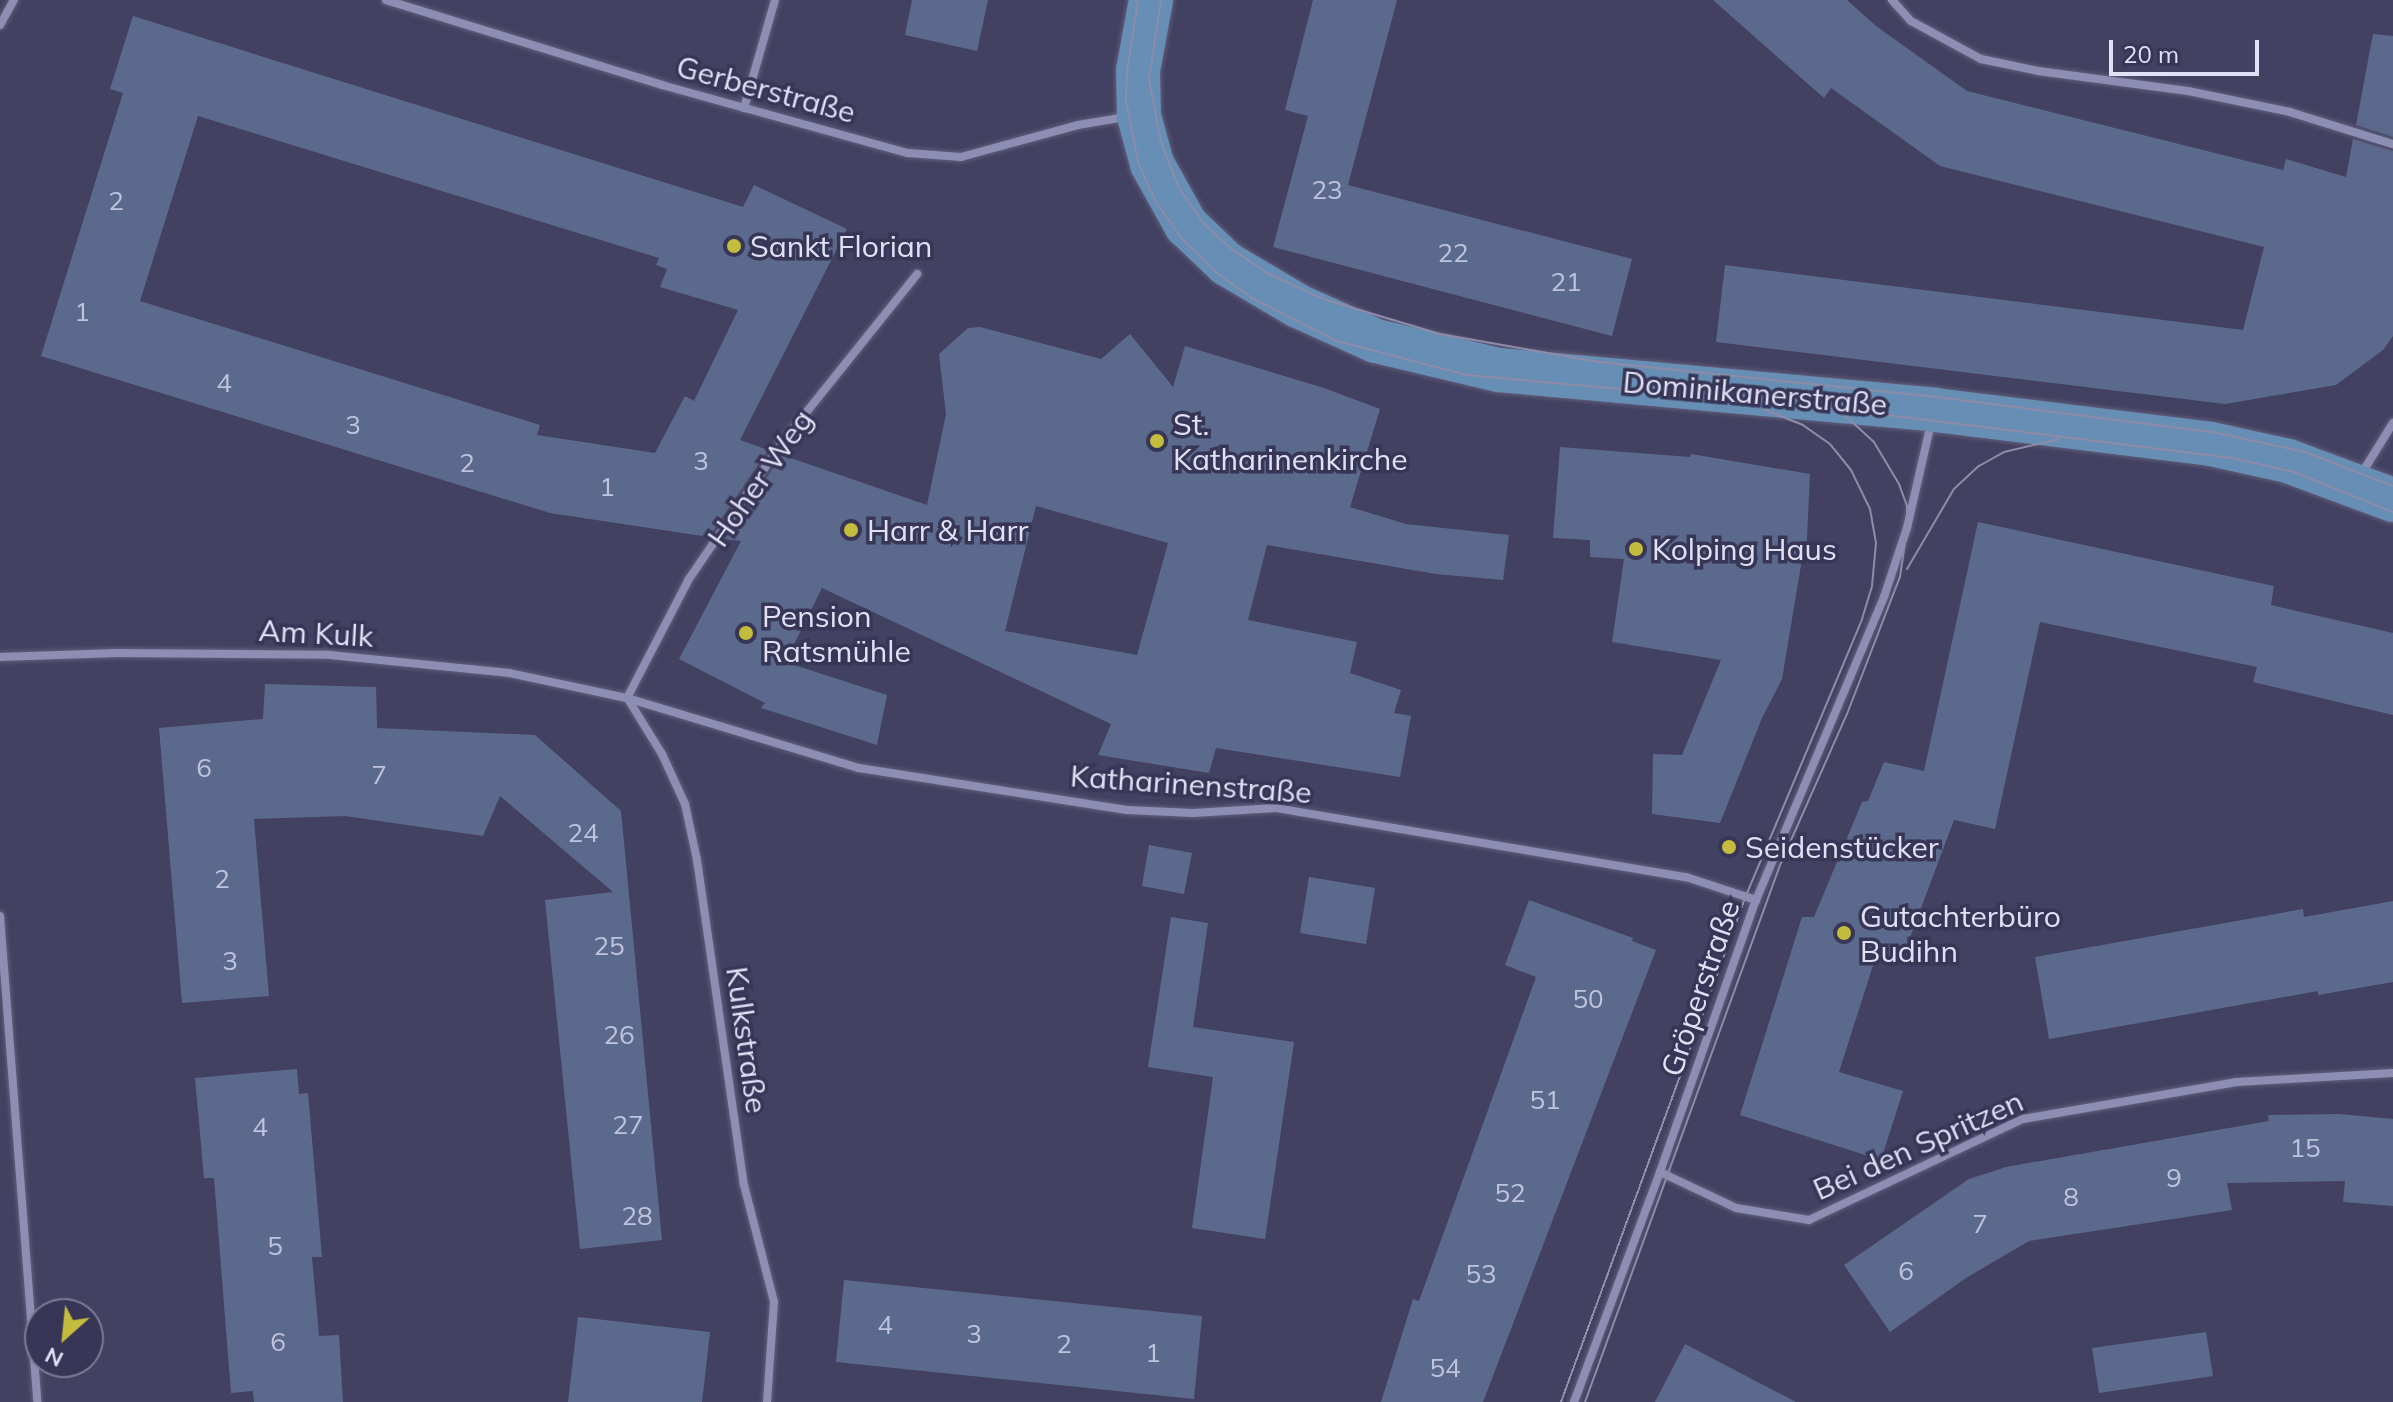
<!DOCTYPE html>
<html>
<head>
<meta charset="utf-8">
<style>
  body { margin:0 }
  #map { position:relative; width:2393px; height:1402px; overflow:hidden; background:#434162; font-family:Mulish,sans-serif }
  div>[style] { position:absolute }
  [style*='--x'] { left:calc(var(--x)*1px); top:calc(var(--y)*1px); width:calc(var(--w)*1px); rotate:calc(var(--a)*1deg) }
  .building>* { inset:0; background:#5b6a8c }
  .roads { filter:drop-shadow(0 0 2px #605f7b) drop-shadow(0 0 2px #605f7b) }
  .street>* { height:8px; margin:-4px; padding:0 4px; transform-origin:4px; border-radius:4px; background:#8e8db3 }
  .secondary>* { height:44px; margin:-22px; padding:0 22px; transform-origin:22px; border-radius:22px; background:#678eb5 }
  .tram>* { height:2px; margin:-1px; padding:0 1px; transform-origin:1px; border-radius:1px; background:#8e8ca8 }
  .dots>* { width:22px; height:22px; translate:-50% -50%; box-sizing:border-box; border:4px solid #383657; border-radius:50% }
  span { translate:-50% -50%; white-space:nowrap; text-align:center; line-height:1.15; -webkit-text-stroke:7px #383657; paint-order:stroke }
  .number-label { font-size:26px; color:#c0c3dc }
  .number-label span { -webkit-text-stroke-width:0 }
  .street-label { font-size:30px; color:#e1e1f6 }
  .poi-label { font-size:30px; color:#e1e1f6 }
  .left { translate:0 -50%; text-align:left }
  .north { position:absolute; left:24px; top:1298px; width:80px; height:80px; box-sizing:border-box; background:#383657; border:2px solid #7c7a97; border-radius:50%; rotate:207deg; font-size:22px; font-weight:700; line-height:32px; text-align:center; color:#e1e1f6 }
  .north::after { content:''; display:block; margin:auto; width:28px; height:36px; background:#c4bc3d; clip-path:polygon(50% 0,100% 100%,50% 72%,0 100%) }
  .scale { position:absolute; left:2109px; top:40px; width:150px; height:36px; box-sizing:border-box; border:4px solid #e1e1f6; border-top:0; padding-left:10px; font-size:24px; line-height:28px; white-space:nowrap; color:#e1e1f6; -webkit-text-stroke:6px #383657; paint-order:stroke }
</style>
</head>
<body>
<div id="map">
  <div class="building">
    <i style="clip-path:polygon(912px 0,988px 0,977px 51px,905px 35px)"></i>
    <i style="clip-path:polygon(1313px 0,1397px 0,1348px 185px,1632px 259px,1612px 336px,1273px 247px,1308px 116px,1285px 110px)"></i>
    <i style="clip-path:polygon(1713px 0,1847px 0,1876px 26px,1967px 91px,2283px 170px,2286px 159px,2346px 177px,2353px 139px,2393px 151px,2393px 336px,2383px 350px,2336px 385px,2225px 404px,1716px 342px,1725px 265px,2243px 330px,2264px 247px,1940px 166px,1831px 88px,1824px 98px)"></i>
    <i style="clip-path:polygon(evenodd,133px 16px,743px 207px,754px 185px,847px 229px,740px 440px,768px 450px,709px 537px,550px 513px,41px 356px,123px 93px,110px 89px,133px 16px,198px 116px,659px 258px,656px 265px,667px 269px,660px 287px,738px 310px,694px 401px,685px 396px,655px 453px,537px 435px,540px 425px,140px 301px,198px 116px)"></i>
    <i style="clip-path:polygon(2373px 34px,2393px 36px,2393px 137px,2356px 125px)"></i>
    <i style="clip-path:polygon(evenodd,980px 327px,1101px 359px,1130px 334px,1173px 387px,1185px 346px,1324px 388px,1380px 409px,1350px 507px,1406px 524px,1509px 535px,1503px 580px,1436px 574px,1267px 545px,1248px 620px,1357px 642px,1350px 673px,1401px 690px,1394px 713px,1411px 716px,1400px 777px,1216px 748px,1209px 773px,1098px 755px,1111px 724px,822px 588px,785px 662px,887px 695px,877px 745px,761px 708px,765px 703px,679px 659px,741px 541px,725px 539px,782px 455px,927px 505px,946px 414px,939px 354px,968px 328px,980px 327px,1036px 506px,1168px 543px,1137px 655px,1005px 631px,1036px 506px)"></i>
    <i style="clip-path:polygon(1560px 447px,1690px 457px,1691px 454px,1810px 474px,1806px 560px,1802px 559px,1782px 679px,1762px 718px,1720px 823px,1652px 814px,1653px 754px,1682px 755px,1721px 660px,1612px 642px,1624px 559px,1590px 557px,1590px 540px,1553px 538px)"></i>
    <i style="clip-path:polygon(1978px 522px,2274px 586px,2271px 605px,2393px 633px,2393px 715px,2253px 682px,2257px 667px,2040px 622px,1995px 829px,1954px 820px,1900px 964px,1876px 956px,1839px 1072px,1903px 1091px,1881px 1160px,1740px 1115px,1802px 917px,1814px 917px,1862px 802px,1868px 801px,1884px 762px,1924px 771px)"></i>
    <i style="clip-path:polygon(265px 684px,376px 687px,377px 728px,535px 735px,621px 811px,662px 1240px,580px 1249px,545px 900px,613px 892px,500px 796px,483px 836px,345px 816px,254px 819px,269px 996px,182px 1003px,159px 728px,263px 719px)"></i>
    <i style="clip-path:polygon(1149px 845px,1192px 853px,1184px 894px,1142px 886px)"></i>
    <i style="clip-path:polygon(1309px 877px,1375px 888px,1366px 944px,1300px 933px)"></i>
    <i style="clip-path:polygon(1529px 900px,1633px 938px,1632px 941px,1656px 950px,1483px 1402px,1381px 1402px,1413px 1299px,1419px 1301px,1536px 977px,1505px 965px)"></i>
    <i style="clip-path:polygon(2393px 901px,2393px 982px,2318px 995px,2318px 991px,2049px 1039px,2035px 957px,2303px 909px,2304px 917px)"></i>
    <i style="clip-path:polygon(1171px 917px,1208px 923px,1193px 1027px,1294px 1042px,1265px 1239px,1192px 1228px,1213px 1077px,1148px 1067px)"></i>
    <i style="clip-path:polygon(297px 1069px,299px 1094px,308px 1093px,322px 1257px,312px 1257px,319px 1336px,339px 1335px,343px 1402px,254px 1402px,253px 1391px,231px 1393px,214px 1178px,204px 1178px,195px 1078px)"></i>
    <i style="clip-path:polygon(2339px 1114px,2393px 1119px,2393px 1206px,2343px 1202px,2345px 1181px,2227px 1183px,2232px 1210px,2029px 1241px,1966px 1278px,1890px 1332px,1844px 1265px,1969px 1179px,2006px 1167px,2269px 1121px,2268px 1115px)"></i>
    <i style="clip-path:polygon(844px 1280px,1202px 1316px,1194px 1399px,836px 1362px)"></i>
    <i style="clip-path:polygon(578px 1317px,710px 1332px,702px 1402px,568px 1402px)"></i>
    <i style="clip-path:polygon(2206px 1332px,2213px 1376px,2099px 1393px,2092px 1348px)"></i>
    <i style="clip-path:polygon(1685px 1344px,1796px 1402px,1655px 1402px)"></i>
  </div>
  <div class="roads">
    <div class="street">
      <i style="--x:386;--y:0;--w:289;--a:17.1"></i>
      <i style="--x:662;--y:85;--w:255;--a:15.5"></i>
      <i style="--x:908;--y:153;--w:53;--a:4.3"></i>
      <i style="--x:961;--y:157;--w:121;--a:-15.3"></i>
      <i style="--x:1078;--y:125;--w:49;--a:-9.5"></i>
      <i style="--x:1892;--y:0;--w:28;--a:48"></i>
      <i style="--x:1911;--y:21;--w:80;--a:28.5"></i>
      <i style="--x:1981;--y:59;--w:58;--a:11.9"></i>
      <i style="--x:2038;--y:71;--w:151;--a:7.6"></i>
      <i style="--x:2188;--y:91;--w:104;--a:11.6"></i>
      <i style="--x:2290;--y:112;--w:108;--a:17.3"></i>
      <i style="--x:0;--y:25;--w:29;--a:-61"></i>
      <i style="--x:744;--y:108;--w:112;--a:-74"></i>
      <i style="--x:2362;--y:473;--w:59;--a:-58.2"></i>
      <i style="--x:0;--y:657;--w:117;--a:-2"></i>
      <i style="--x:117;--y:653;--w:213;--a:0.5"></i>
      <i style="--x:330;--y:655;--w:180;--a:5.7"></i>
      <i style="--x:509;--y:673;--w:121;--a:12"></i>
      <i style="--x:627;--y:698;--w:242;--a:16.8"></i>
      <i style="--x:859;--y:768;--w:271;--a:8.9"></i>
      <i style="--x:1127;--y:810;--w:66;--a:2.6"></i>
      <i style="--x:1193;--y:813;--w:83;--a:-3.4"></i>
      <i style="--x:1276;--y:808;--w:416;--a:9.6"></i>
      <i style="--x:1686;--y:877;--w:74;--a:18.2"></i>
      <i style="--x:627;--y:698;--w:134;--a:-62.5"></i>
      <i style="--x:689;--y:579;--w:163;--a:-55.7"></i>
      <i style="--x:781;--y:444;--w:218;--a:-51.3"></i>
      <i style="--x:628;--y:699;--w:65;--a:58.3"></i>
      <i style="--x:662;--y:754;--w:55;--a:65.3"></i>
      <i style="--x:685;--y:804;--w:57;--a:77.9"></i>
      <i style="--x:697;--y:860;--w:328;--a:81.8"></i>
      <i style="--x:744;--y:1185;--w:121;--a:75.6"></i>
      <i style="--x:774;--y:1302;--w:100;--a:94"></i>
      <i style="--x:0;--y:916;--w:487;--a:85.6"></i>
      <i style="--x:1660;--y:1172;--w:84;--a:25.3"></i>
      <i style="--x:1736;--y:1208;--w:74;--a:9.3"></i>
      <i style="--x:1809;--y:1220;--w:237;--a:-25.3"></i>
      <i style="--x:2023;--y:1119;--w:217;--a:-9.8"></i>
      <i style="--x:2237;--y:1082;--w:156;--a:-3.3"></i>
      <i style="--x:1574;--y:1402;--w:246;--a:-69.5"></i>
      <i style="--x:1660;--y:1172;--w:288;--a:-70.6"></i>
      <i style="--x:1756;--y:900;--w:329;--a:-67.1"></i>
      <i style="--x:1884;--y:597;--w:73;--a:-71.6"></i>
      <i style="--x:1907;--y:528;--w:108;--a:-77.1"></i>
    </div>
    <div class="secondary">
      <i style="--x:1151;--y:0;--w:72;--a:100.4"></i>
      <i style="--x:1138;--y:71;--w:45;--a:88.7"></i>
      <i style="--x:1139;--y:116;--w:50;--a:74.8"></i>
      <i style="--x:1152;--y:164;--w:70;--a:60.9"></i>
      <i style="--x:1186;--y:225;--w:57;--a:43.6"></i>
      <i style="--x:1227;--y:264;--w:82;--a:30.6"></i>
      <i style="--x:1298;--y:306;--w:85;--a:24.2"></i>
      <i style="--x:1376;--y:341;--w:126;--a:13.3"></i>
      <i style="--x:1499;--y:370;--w:438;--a:5.2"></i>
      <i style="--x:1935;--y:410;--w:278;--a:7"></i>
      <i style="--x:2211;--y:444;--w:79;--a:12.4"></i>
      <i style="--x:2288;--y:461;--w:112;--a:20.4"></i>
    </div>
  </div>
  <div class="tram">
    <i style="--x:1138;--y:0;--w:73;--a:98.7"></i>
    <i style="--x:1127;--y:72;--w:28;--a:92"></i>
    <i style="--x:1126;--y:100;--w:63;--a:79"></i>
    <i style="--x:1138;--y:162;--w:42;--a:65.9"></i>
    <i style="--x:1155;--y:200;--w:46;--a:55.6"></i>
    <i style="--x:1181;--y:238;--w:50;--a:44.2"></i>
    <i style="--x:1217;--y:273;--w:43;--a:35.5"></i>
    <i style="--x:1252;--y:298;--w:95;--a:26.8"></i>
    <i style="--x:1337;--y:341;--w:134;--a:14.7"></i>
    <i style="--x:1467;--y:375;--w:374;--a:5.2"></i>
    <i style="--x:1839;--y:409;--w:396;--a:7.1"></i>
    <i style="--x:2232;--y:458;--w:64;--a:12.7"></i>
    <i style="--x:2294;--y:472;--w:107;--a:22"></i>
    <i style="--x:1161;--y:0;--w:80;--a:98.6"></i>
    <i style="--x:1149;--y:79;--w:64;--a:79.2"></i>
    <i style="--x:1161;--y:142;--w:49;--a:68.6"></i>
    <i style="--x:1179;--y:188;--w:44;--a:55.2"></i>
    <i style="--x:1204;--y:224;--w:38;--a:42"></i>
    <i style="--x:1232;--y:249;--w:42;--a:34.4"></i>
    <i style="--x:1267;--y:273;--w:62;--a:24.9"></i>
    <i style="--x:1323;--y:299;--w:122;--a:16.7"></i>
    <i style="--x:1440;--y:334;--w:161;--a:10"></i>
    <i style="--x:1599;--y:362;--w:340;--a:5.9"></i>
    <i style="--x:1937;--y:397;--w:282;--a:7.3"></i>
    <i style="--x:2217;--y:433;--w:90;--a:12.2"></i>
    <i style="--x:2305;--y:452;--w:94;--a:21.1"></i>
    <i style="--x:1907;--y:569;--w:93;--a:-59.6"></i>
    <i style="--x:1954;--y:489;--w:34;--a:-43"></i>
    <i style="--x:1979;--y:466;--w:29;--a:-29"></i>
    <i style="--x:2004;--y:452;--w:57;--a:-13.3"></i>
    <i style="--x:1561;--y:1402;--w:537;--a:-69.94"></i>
    <i style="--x:1745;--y:898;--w:303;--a:-67.2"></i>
    <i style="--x:1862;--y:619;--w:34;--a:-73"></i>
    <i style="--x:1872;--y:586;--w:43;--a:-84.7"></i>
    <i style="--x:1876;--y:543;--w:35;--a:-100"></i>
    <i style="--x:1870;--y:509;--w:43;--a:-116"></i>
    <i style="--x:1851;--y:470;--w:33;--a:-129"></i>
    <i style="--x:1830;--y:444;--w:33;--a:-145"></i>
    <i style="--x:1803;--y:425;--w:43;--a:-158.2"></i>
    <i style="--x:1585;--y:1402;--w:571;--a:-70.04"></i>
    <i style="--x:1780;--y:865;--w:165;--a:-66.1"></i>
    <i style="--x:1847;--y:714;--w:147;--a:-68.9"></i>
    <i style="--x:1900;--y:577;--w:49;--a:-81.9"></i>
    <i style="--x:1907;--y:528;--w:22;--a:-90"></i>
    <i style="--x:1907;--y:506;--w:23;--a:-110"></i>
    <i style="--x:1899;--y:484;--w:49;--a:-120.8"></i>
    <i style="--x:1874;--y:442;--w:49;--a:-137.5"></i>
  </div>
  <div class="dots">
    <i style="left:734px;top:246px;background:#c4bc3d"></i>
    <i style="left:1157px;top:441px;background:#c4bc3d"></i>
    <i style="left:851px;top:530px;background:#c4bc3d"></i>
    <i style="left:1636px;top:549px;background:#c4bc3d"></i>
    <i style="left:746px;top:633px;background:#c4bc3d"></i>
    <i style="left:1729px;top:847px;background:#c4bc3d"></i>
    <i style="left:1844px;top:933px;background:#c4bc3d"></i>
  </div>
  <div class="number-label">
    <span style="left:1327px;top:190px">23</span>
    <span style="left:116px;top:201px">2</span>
    <span style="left:1453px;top:253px">22</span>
    <span style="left:1566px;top:282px">21</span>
    <span style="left:82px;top:312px">1</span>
    <span style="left:224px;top:383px">4</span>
    <span style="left:353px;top:425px">3</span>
    <span style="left:701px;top:461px">3</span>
    <span style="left:467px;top:463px">2</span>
    <span style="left:607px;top:487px">1</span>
    <span style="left:204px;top:768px">6</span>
    <span style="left:379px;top:775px">7</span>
    <span style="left:583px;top:833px">24</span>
    <span style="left:222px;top:879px">2</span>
    <span style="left:609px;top:946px">25</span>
    <span style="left:230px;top:961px">3</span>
    <span style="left:1588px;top:999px">50</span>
    <span style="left:619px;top:1035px">26</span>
    <span style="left:1545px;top:1100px">51</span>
    <span style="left:628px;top:1125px">27</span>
    <span style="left:260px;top:1127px">4</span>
    <span style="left:2305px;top:1148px">15</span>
    <span style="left:2174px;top:1178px">9</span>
    <span style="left:1510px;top:1193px">52</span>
    <span style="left:2071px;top:1197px">8</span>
    <span style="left:637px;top:1216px">28</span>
    <span style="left:1980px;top:1224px">7</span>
    <span style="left:275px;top:1246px">5</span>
    <span style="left:1906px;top:1271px">6</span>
    <span style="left:1481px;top:1274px">53</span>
    <span style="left:885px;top:1325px">4</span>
    <span style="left:974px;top:1334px">3</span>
    <span style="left:278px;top:1342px">6</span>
    <span style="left:1064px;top:1344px">2</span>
    <span style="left:1153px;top:1353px">1</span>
    <span style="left:1445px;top:1368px">54</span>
  </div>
  <div class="street-label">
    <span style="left:766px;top:89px;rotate:15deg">Gerberstraße</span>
    <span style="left:1755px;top:393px;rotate:5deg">Dominikanerstraße</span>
    <span style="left:760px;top:478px;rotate:-55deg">Hoher Weg</span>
    <span style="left:316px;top:633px;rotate:3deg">Am Kulk</span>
    <span style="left:1191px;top:784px;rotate:4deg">Katharinenstraße</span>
    <span style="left:1700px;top:988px;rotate:-71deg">Gröperstraße</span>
    <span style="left:747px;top:1040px;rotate:82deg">Kulkstraße</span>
    <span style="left:1918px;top:1145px;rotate:-24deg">Bei den Spritzen</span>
  </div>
  <div class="poi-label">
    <span class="left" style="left:750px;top:246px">Sankt Florian</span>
    <span class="left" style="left:1173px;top:441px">St.<br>Katharinenkirche</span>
    <span class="left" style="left:867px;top:530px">Harr &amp; Harr</span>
    <span class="left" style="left:1652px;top:549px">Kolping Haus</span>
    <span class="left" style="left:762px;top:633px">Pension<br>Ratsmühle</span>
    <span class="left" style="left:1745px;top:847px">Seidenstücker</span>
    <span class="left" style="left:1860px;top:933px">Gutachterbüro<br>Budihn</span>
  </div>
  <div class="north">N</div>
  <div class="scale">20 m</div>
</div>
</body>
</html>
